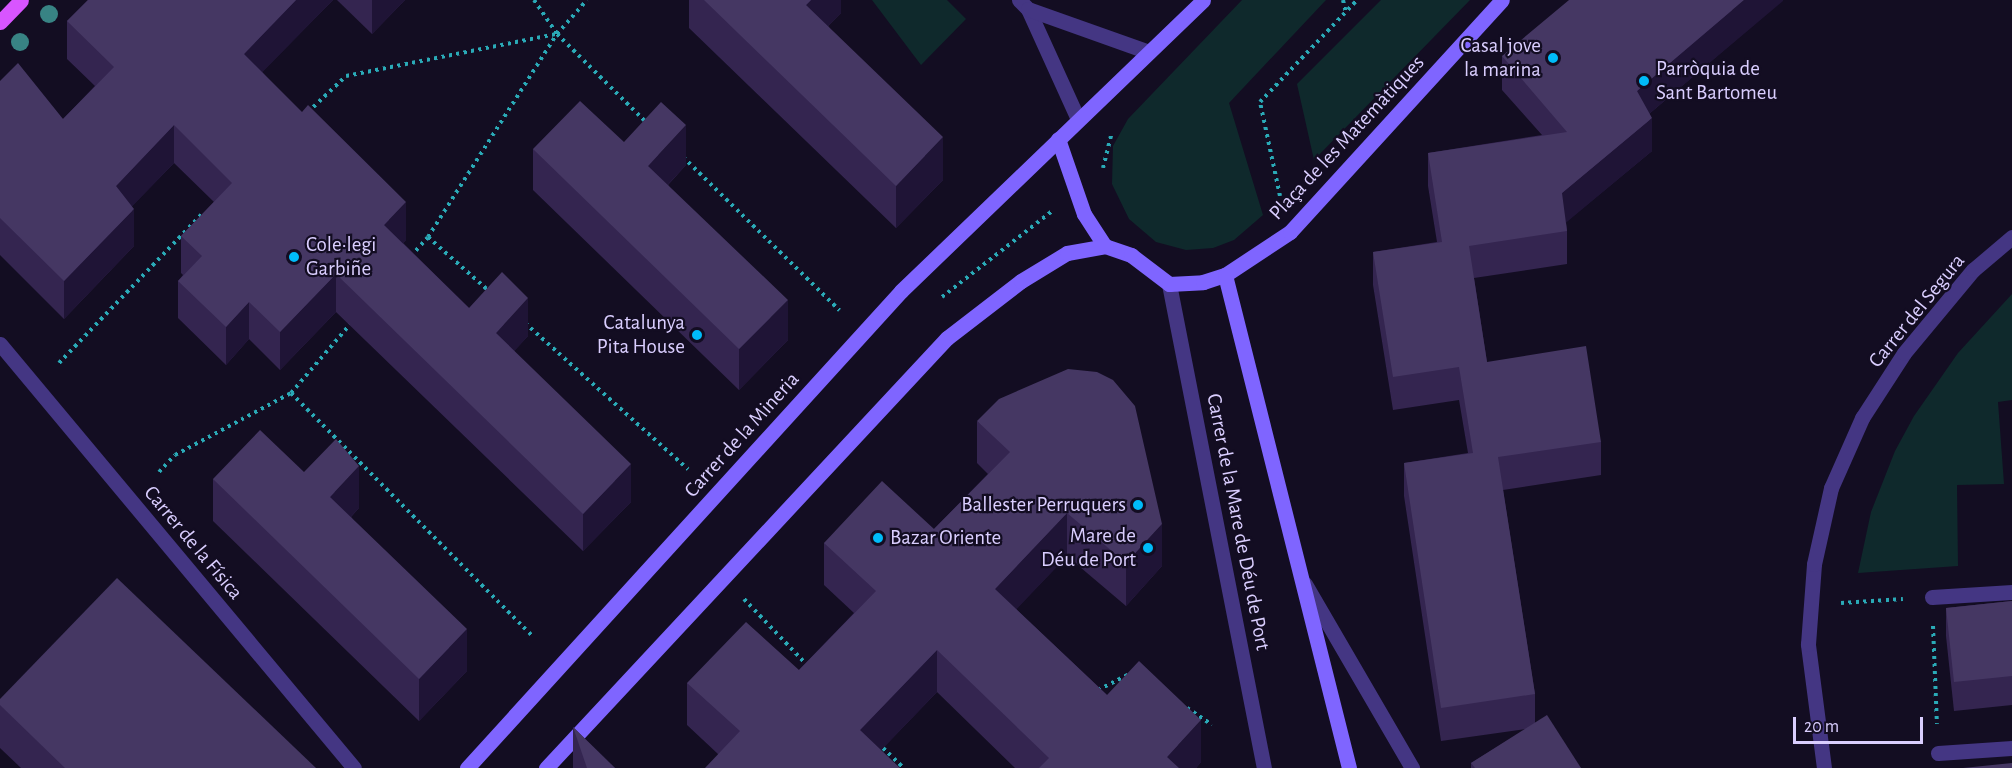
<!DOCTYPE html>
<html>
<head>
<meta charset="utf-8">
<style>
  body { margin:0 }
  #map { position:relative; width:2012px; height:768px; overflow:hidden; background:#130d22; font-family:"Alegreya Sans",sans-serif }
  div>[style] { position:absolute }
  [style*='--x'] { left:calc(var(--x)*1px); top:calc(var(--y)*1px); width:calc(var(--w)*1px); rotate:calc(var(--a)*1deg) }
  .green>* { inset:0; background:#0f292c }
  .path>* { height:4px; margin-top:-2px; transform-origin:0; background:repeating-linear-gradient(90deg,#2aaab7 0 3px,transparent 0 7.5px) }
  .street>* { height:15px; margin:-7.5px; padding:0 7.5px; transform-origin:7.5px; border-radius:7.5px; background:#443683 }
  .secondary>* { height:15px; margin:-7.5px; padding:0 7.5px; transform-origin:7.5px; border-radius:7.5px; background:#7f65ff }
  .primary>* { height:15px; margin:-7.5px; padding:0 7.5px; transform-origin:7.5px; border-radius:7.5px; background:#d855ff }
  .trees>* { width:18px; height:18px; margin:-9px; border-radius:50%; background:#388384 }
  .wall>* { inset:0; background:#342550 }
  .shaded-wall>* { inset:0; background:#1f1436 }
  .building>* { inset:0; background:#453763 }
  .dots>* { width:16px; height:16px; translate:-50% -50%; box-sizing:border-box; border:3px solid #130d22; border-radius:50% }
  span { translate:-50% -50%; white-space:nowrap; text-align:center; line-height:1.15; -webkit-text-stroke:4.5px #130d22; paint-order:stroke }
  .poi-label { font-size:21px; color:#daceff }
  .right { translate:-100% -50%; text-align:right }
  .left { translate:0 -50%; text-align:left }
  .street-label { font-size:21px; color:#daceff }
  .scale { position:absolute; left:1793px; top:717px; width:130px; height:27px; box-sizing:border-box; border:3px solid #daceff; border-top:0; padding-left:8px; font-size:18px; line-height:21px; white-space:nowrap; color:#daceff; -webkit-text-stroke:4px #130d22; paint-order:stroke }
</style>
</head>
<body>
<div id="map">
  <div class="green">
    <i style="clip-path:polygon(872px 0,947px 0,966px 19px,921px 65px)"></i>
    <i style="clip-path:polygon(1242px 0,1326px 0,1229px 103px,1263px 215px,1234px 240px,1213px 248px,1186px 250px,1156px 242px,1129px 219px,1112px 184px,1113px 146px,1128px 119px)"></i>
    <i style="clip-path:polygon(1381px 0,1470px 0,1314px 160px,1297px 84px)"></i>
    <i style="clip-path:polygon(2012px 294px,2012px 400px,1998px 402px,2004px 484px,1957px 485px,1958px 566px,1858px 573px,1871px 512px,1895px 451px,1914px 416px,1958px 353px)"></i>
  </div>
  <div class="path">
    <i style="--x:534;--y:0;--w:41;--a:55.9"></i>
    <i style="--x:1343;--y:0;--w:13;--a:77"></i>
    <i style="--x:308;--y:112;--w:52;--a:-43.5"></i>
    <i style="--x:346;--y:76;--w:215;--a:-11.3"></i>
    <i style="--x:557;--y:34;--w:127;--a:44.7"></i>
    <i style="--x:683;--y:157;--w:219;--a:44.4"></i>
    <i style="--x:1103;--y:168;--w:36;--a:-76"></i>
    <i style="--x:1280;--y:196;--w:96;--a:-102"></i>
    <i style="--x:1260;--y:102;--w:141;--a:-46.4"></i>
    <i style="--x:428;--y:237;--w:83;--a:41.6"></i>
    <i style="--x:411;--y:256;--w:25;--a:-48"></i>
    <i style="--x:428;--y:237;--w:241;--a:-57.6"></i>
    <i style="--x:557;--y:34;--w:45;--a:-48.6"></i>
    <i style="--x:942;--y:297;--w:140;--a:-38"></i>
    <i style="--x:525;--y:323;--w:219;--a:41.9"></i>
    <i style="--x:59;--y:363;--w:208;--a:-46.2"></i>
    <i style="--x:291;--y:393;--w:341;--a:45.2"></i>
    <i style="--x:159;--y:472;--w:23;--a:-47"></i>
    <i style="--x:175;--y:455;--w:132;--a:-28.1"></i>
    <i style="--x:291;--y:393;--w:94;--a:-49.3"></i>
    <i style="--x:744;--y:599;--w:91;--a:46.3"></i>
    <i style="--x:1841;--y:603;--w:62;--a:-3.7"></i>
    <i style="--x:1933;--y:626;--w:98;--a:87.7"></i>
    <i style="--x:1098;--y:690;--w:35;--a:-27"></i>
    <i style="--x:1187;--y:708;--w:30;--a:34"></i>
    <i style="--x:883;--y:748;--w:29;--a:44"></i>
  </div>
  <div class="street">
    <i style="--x:1019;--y:0;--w:13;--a:45"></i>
    <i style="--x:1028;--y:9;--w:121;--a:65.6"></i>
    <i style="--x:1028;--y:9;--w:128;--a:19.6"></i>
    <i style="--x:1169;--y:284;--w:493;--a:78.9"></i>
    <i style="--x:0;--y:344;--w:552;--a:50.14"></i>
    <i style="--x:1305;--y:584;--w:213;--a:59.8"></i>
    <i style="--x:1932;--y:597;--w:80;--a:-3.6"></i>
    <i style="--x:1938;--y:753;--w:74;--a:-3.9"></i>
    <i style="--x:1824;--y:768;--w:125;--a:-97.4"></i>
    <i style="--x:1808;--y:644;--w:80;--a:-85.7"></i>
    <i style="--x:1814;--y:564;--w:78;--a:-77.4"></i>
    <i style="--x:1831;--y:488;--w:77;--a:-66.1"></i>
    <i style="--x:1862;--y:418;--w:77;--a:-57.1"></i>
    <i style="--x:1904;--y:353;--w:108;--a:-50.3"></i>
    <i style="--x:1973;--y:270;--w:51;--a:-40.2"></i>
  </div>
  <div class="secondary">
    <i style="--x:1058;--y:139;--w:79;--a:70.9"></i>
    <i style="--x:1084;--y:214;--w:38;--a:57"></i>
    <i style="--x:1105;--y:246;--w:28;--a:19"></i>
    <i style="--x:1131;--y:255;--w:48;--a:37.3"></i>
    <i style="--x:1169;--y:284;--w:34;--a:-3"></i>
    <i style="--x:1203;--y:282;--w:23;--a:-18"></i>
    <i style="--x:1225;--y:275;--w:78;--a:-33.5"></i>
    <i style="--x:1290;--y:232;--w:314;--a:-47.6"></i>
    <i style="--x:1225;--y:275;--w:508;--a:75.88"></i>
    <i style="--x:467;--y:768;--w:645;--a:-47.7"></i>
    <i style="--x:901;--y:291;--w:419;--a:-43.9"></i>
    <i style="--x:546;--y:768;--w:588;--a:-47"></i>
    <i style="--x:947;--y:338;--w:93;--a:-37.6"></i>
    <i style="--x:1021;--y:281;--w:54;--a:-31.3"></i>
    <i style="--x:1067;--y:253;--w:39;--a:-10"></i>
  </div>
  <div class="primary">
    <i style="--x:0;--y:22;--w:30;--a:-46"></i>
  </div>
  <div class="trees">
    <i style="left:49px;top:14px"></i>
    <i style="left:20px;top:42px"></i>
  </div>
  <div class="wall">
    <i style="clip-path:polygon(88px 0,333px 0,262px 72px,406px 240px,403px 243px,469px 308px,528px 336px,514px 351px,631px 502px,583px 551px,336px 312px,280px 370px,249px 339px,226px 365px,178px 318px,178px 281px,183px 275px,181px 273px,181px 236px,214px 202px,174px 163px,132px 206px,134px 246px,64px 319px,0 255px,0 81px,63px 119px,95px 86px,67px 59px,67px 21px)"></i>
    <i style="clip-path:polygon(337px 0,405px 0,372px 34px)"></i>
    <i style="clip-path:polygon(689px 0,841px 0,841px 13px,828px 26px,943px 180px,896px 228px,689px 28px)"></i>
    <i style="clip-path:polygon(1783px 0,1649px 114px,1652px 151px,1566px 222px,1567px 231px,1567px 264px,1474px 278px,1487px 362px,1601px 442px,1601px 475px,1503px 490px,1535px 694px,1535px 723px,1581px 768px,1471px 768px,1471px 763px,1526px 729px,1441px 741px,1404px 496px,1404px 463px,1468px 453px,1459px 400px,1393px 410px,1373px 285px,1373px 252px,1437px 242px,1428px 186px,1428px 153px,1542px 135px,1502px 90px,1502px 56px)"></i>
    <i style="clip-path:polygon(624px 142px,686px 165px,668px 185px,788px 340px,739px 390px,533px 190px,533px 149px)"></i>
    <i style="clip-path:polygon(977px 421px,1162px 566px,1126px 606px,1067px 556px,1016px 609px,1107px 695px,1201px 762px,1196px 768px,1015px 768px,937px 692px,881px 750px,718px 754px,687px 725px,687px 683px,799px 670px,854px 613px,824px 585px,824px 543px,934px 529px,988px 474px,977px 463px)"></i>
    <i style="clip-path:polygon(304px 472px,359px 508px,351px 517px,467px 671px,419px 721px,213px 521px,213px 479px)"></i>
    <i style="clip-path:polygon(2012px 601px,2012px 705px,1954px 711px,1946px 636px,1946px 608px)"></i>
    <i style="clip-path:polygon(0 699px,316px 768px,21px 768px,0 748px)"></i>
    <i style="clip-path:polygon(573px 727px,615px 768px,573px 768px)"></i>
  </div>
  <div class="shaded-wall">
    <i style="clip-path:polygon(296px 0,333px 0,244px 91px,244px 54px)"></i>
    <i style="clip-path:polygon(372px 0,405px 0,372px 34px)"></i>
    <i style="clip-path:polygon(811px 0,841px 0,841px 13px,806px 47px,806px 5px)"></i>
    <i style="clip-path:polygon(1744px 0,1783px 0,1783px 1px,1637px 124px,1637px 91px)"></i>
    <i style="clip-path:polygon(1652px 118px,1652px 151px,1562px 226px,1562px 193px)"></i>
    <i style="clip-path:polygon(174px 125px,174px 163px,116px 223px,116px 186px)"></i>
    <i style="clip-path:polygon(686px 125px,686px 165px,648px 206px,648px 166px)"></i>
    <i style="clip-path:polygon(943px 137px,943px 180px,896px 228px,896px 186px)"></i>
    <i style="clip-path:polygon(406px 202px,406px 240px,384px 263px,384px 225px)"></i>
    <i style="clip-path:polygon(134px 209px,134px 246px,64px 319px,64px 281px)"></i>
    <i style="clip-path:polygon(336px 274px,336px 312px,280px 370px,280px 332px)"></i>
    <i style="clip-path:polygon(528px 298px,528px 336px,496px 371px,496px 333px)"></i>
    <i style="clip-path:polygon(788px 300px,788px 340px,739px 390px,739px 349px)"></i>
    <i style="clip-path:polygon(249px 302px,249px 339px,226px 365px,226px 327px)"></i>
    <i style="clip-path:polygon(631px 464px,631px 502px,583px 551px,583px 514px)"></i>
    <i style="clip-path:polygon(359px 466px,359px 508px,330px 539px,330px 497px)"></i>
    <i style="clip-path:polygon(1067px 513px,1067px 556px,995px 632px,995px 589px)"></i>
    <i style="clip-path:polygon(1162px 524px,1162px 566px,1126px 606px,1126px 563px)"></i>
    <i style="clip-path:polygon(467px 629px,467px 671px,419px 721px,419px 679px)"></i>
    <i style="clip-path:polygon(937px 650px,937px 692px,864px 768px,860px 730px)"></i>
    <i style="clip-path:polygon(1201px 720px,1201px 762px,1196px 768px,1167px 768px,1167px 757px)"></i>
  </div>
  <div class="building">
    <i style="clip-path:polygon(88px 0,296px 0,244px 54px,302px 112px,308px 105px,406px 202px,384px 225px,469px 308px,502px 272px,528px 298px,496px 333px,631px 464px,583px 514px,336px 274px,280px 332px,249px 302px,226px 327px,178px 281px,202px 256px,181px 236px,232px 183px,174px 125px,116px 186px,134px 209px,64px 281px,0 218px,0 81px,18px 63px,63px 119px,114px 67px,67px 21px)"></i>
    <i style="clip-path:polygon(704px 0,811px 0,806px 5px,943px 137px,896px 186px)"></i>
    <i style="clip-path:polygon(1569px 0,1744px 0,1637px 91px,1652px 118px,1562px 193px,1567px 231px,1469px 246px,1487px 362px,1586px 346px,1601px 442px,1498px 457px,1535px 694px,1441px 708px,1404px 463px,1473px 453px,1459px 367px,1393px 377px,1373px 252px,1442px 242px,1428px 153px,1567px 132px,1502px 56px)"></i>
    <i style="clip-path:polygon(580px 101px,624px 142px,661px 102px,686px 125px,648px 166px,788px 300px,739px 349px,533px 149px)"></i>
    <i style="clip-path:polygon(1068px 369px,1097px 372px,1113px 380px,1135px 406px,1162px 524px,1126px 563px,1067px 513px,995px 589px,1107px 695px,1139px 661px,1201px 720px,1167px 757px,1179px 768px,1039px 768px,1049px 758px,937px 650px,860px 730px,900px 768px,705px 768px,740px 731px,687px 683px,746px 622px,799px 670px,876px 591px,824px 543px,882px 481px,934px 529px,1010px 452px,977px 421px,999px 399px)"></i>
    <i style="clip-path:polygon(260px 430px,304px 472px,336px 439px,359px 466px,330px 497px,467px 629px,419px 679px,213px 479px)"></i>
    <i style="clip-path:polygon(117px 578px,316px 768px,65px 768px,0 705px,0 699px)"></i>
    <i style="clip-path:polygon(2012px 601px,2012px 676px,1954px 682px,1946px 608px)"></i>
    <i style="clip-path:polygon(1547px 715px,1581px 768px,1475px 768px,1471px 763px)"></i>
    <i style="clip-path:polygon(573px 727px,615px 768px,587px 768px)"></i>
    <i style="clip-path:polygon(2012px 763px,2012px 768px,1963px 768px)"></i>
  </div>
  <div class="dots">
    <i style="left:1553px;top:58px;background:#00bbf9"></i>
    <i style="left:1644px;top:81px;background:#00bbf9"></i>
    <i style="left:294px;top:257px;background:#00bbf9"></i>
    <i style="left:697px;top:335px;background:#00bbf9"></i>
    <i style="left:1138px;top:505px;background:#00bbf9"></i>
    <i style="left:878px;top:538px;background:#00bbf9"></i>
    <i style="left:1148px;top:548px;background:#00bbf9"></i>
  </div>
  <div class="poi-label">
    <span class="right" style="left:1541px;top:58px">Casal jove<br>la marina</span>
    <span class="left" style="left:1656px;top:81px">Parròquia de<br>Sant Bartomeu</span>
    <span class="left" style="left:306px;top:257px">Cole·legi<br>Garbiñe</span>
    <span class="right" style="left:685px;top:335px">Catalunya<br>Pita House</span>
    <span class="right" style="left:1126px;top:505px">Ballester Perruquers</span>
    <span class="right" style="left:1136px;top:548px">Mare de<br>Déu de Port</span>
    <span class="left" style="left:890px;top:538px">Bazar Oriente</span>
  </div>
  <div class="street-label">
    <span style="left:1347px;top:138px;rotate:-47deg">Plaça de les Matemàtiques</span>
    <span style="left:1917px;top:311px;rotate:-51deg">Carrer del Segura</span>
    <span style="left:742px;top:435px;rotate:-48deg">Carrer de la Mineria</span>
    <span style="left:1238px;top:522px;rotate:79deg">Carrer de la Mare de Déu de Port</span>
    <span style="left:193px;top:543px;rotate:50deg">Carrer de la Física</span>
  </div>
  <div class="scale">20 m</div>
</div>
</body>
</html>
